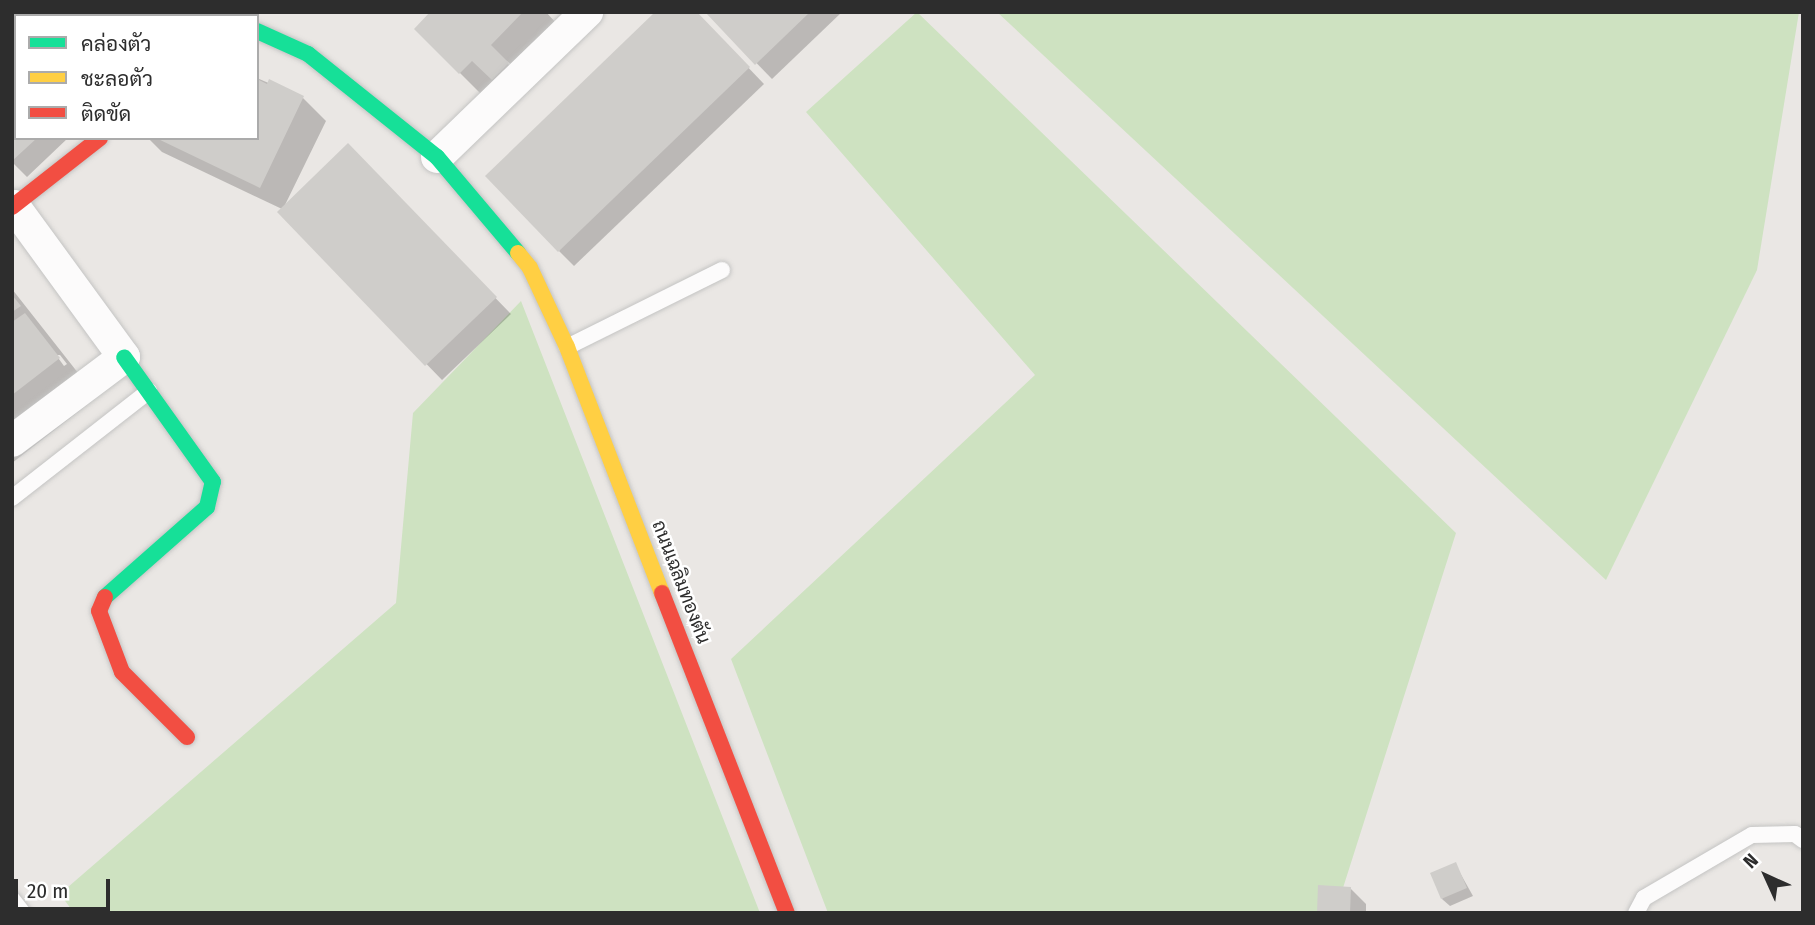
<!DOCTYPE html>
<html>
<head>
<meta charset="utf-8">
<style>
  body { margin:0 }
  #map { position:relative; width:1815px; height:925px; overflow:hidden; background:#eae7e4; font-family:"Fira Sans Condensed",Sarabun,sans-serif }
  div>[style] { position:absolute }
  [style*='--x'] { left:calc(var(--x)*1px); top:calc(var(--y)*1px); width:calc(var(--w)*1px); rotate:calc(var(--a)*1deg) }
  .green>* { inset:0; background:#cee2c1 }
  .shadow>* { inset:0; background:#0003 }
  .building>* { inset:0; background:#cfcdca }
  .roads { filter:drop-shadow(0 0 2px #c4c4c3) drop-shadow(0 0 2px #c4c4c3) }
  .lane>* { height:16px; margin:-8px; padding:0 8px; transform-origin:8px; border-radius:8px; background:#fcfbfb }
  .street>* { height:32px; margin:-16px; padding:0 16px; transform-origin:16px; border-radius:16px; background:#fcfbfb }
  .fast>* { height:16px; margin:-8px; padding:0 8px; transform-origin:8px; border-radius:8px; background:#16e098 }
  .slow>* { height:16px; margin:-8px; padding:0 8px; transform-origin:8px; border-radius:8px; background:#ffcf43 }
  .jam>* { height:16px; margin:-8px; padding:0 8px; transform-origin:8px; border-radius:8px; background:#f24e42 }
  span { translate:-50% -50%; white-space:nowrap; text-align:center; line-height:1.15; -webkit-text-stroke:5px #fff; paint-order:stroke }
  .street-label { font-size:19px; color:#2d2d2d }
  .frame { position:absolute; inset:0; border:14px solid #2d2d2d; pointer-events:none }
  .legend { position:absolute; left:14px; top:14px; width:245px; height:126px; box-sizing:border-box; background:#fff; border:2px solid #ababab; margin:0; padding:9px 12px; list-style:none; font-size:21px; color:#2d2d2d }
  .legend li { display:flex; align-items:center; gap:14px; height:35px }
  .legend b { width:35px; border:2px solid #ababab }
  .north { position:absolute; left:1731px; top:841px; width:70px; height:70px; -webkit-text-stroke:5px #fff; paint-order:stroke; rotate:315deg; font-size:19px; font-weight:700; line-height:28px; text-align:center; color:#2d2d2d }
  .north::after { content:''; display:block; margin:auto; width:24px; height:32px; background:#2d2d2d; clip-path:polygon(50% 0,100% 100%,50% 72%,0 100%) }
  .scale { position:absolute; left:14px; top:879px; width:96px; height:32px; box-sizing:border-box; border:4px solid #2d2d2d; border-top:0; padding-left:9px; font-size:21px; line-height:24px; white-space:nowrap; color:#2d2d2d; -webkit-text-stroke:5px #fff; paint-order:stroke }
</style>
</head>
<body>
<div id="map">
  <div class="green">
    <i style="clip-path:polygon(917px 12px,1456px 533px,1335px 913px,828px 913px,731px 659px,1035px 375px,806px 112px)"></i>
    <i style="clip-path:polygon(997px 12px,1799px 12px,1757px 270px,1606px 580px)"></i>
    <i style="clip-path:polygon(521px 301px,760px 913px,74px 913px,60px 894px,396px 603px,413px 413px)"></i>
  </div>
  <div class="shadow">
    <i style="clip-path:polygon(20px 12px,75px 12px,79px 16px,19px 16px)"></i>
    <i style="clip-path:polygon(433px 12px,546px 12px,557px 24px,515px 67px,502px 58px,531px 87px,483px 96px,416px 29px)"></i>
    <i style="clip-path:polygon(695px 12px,764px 84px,574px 266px,559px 251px)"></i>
    <i style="clip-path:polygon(707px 12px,842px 12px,772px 79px)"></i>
    <i style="clip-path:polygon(12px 20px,16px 22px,12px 65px)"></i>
    <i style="clip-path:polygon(12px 74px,16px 138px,68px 138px,27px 177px,12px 162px)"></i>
    <i style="clip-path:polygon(257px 78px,303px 98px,326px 121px,284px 207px,348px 146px,511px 314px,442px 380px,279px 212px,282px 209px,162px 152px,148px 138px,257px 138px)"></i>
    <i style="clip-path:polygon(evenodd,12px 289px,97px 397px,12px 463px,12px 289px,56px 355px,60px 355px,67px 364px,64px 366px,56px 355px)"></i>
    <i style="clip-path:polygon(1455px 864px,1473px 896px,1450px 906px,1442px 899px)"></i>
    <i style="clip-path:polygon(1350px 888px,1366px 904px,1366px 913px,1318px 913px)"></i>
  </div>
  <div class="building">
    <i style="clip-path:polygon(18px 12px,56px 12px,17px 16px)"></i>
    <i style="clip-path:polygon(430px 12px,523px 12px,491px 45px,509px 63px,492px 80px,472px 61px,459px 74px,414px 29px)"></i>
    <i style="clip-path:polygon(655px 12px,697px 12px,750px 67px,558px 252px,485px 176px)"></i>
    <i style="clip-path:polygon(705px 12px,810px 12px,755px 65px)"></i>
    <i style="clip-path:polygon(16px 18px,16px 36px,12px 34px)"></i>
    <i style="clip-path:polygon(12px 72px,16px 138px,37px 138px,12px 161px)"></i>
    <i style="clip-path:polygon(257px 79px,267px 84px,269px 79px,304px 96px,260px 188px,156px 138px,257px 138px)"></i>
    <i style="clip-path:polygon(348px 143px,497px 297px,425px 366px,277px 212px)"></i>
    <i style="clip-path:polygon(12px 295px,21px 306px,12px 312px)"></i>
    <i style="clip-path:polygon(25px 313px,60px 358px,12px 395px,12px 322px)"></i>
    <i style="clip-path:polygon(1456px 862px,1467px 888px,1441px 899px,1430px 873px)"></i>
    <i style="clip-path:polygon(1318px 885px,1351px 887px,1350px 913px,1317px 913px)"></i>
  </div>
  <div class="roads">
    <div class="lane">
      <i style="--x:567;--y:347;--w:173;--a:-26.4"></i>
      <i style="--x:12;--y:498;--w:174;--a:-38"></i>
      <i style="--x:12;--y:899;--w:18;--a:52"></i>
      <i style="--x:1636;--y:913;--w:17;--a:-62"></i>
      <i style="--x:1644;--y:898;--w:125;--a:-30.3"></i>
      <i style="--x:1752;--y:835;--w:43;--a:-1.3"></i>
      <i style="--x:1795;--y:834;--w:10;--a:37"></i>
    </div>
    <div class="street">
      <i style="--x:216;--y:12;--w:9;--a:27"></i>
      <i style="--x:148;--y:16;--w:4;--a:-76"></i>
      <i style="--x:437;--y:157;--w:209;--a:-44"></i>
      <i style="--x:12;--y:441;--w:140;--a:-36.9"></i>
      <i style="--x:124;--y:357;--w:187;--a:-126.1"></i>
    </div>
    <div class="fast">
      <i style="--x:257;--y:31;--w:56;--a:24.3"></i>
      <i style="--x:308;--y:54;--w:165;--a:38.6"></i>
      <i style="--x:437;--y:157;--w:126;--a:49.8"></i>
      <i style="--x:105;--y:597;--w:136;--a:-41.4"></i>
      <i style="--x:207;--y:507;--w:26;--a:-77"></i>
      <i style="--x:213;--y:482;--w:153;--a:-125.5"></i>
    </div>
    <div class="slow">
      <i style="--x:518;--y:253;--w:19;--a:51"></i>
      <i style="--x:530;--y:268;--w:87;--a:64.9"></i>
      <i style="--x:567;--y:347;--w:264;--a:68.9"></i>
    </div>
    <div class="jam">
      <i style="--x:12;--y:207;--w:112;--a:-38.1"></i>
      <i style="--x:662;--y:593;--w:344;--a:68.7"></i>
      <i style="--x:105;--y:597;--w:15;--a:113"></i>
      <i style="--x:99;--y:611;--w:65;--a:69.3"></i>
      <i style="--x:122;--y:672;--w:92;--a:45"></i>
    </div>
  </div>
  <div class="street-label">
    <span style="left:681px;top:582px;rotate:69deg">ถนนเฉลิมทองตัน</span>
  </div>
  <div class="frame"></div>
  <ul class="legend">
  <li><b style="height:9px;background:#16e098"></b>คล่องตัว</li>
  <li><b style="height:9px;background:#ffcf43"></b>ชะลอตัว</li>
  <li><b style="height:9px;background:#f24e42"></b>ติดขัด</li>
  </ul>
  <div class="north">N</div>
  <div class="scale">20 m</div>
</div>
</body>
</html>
